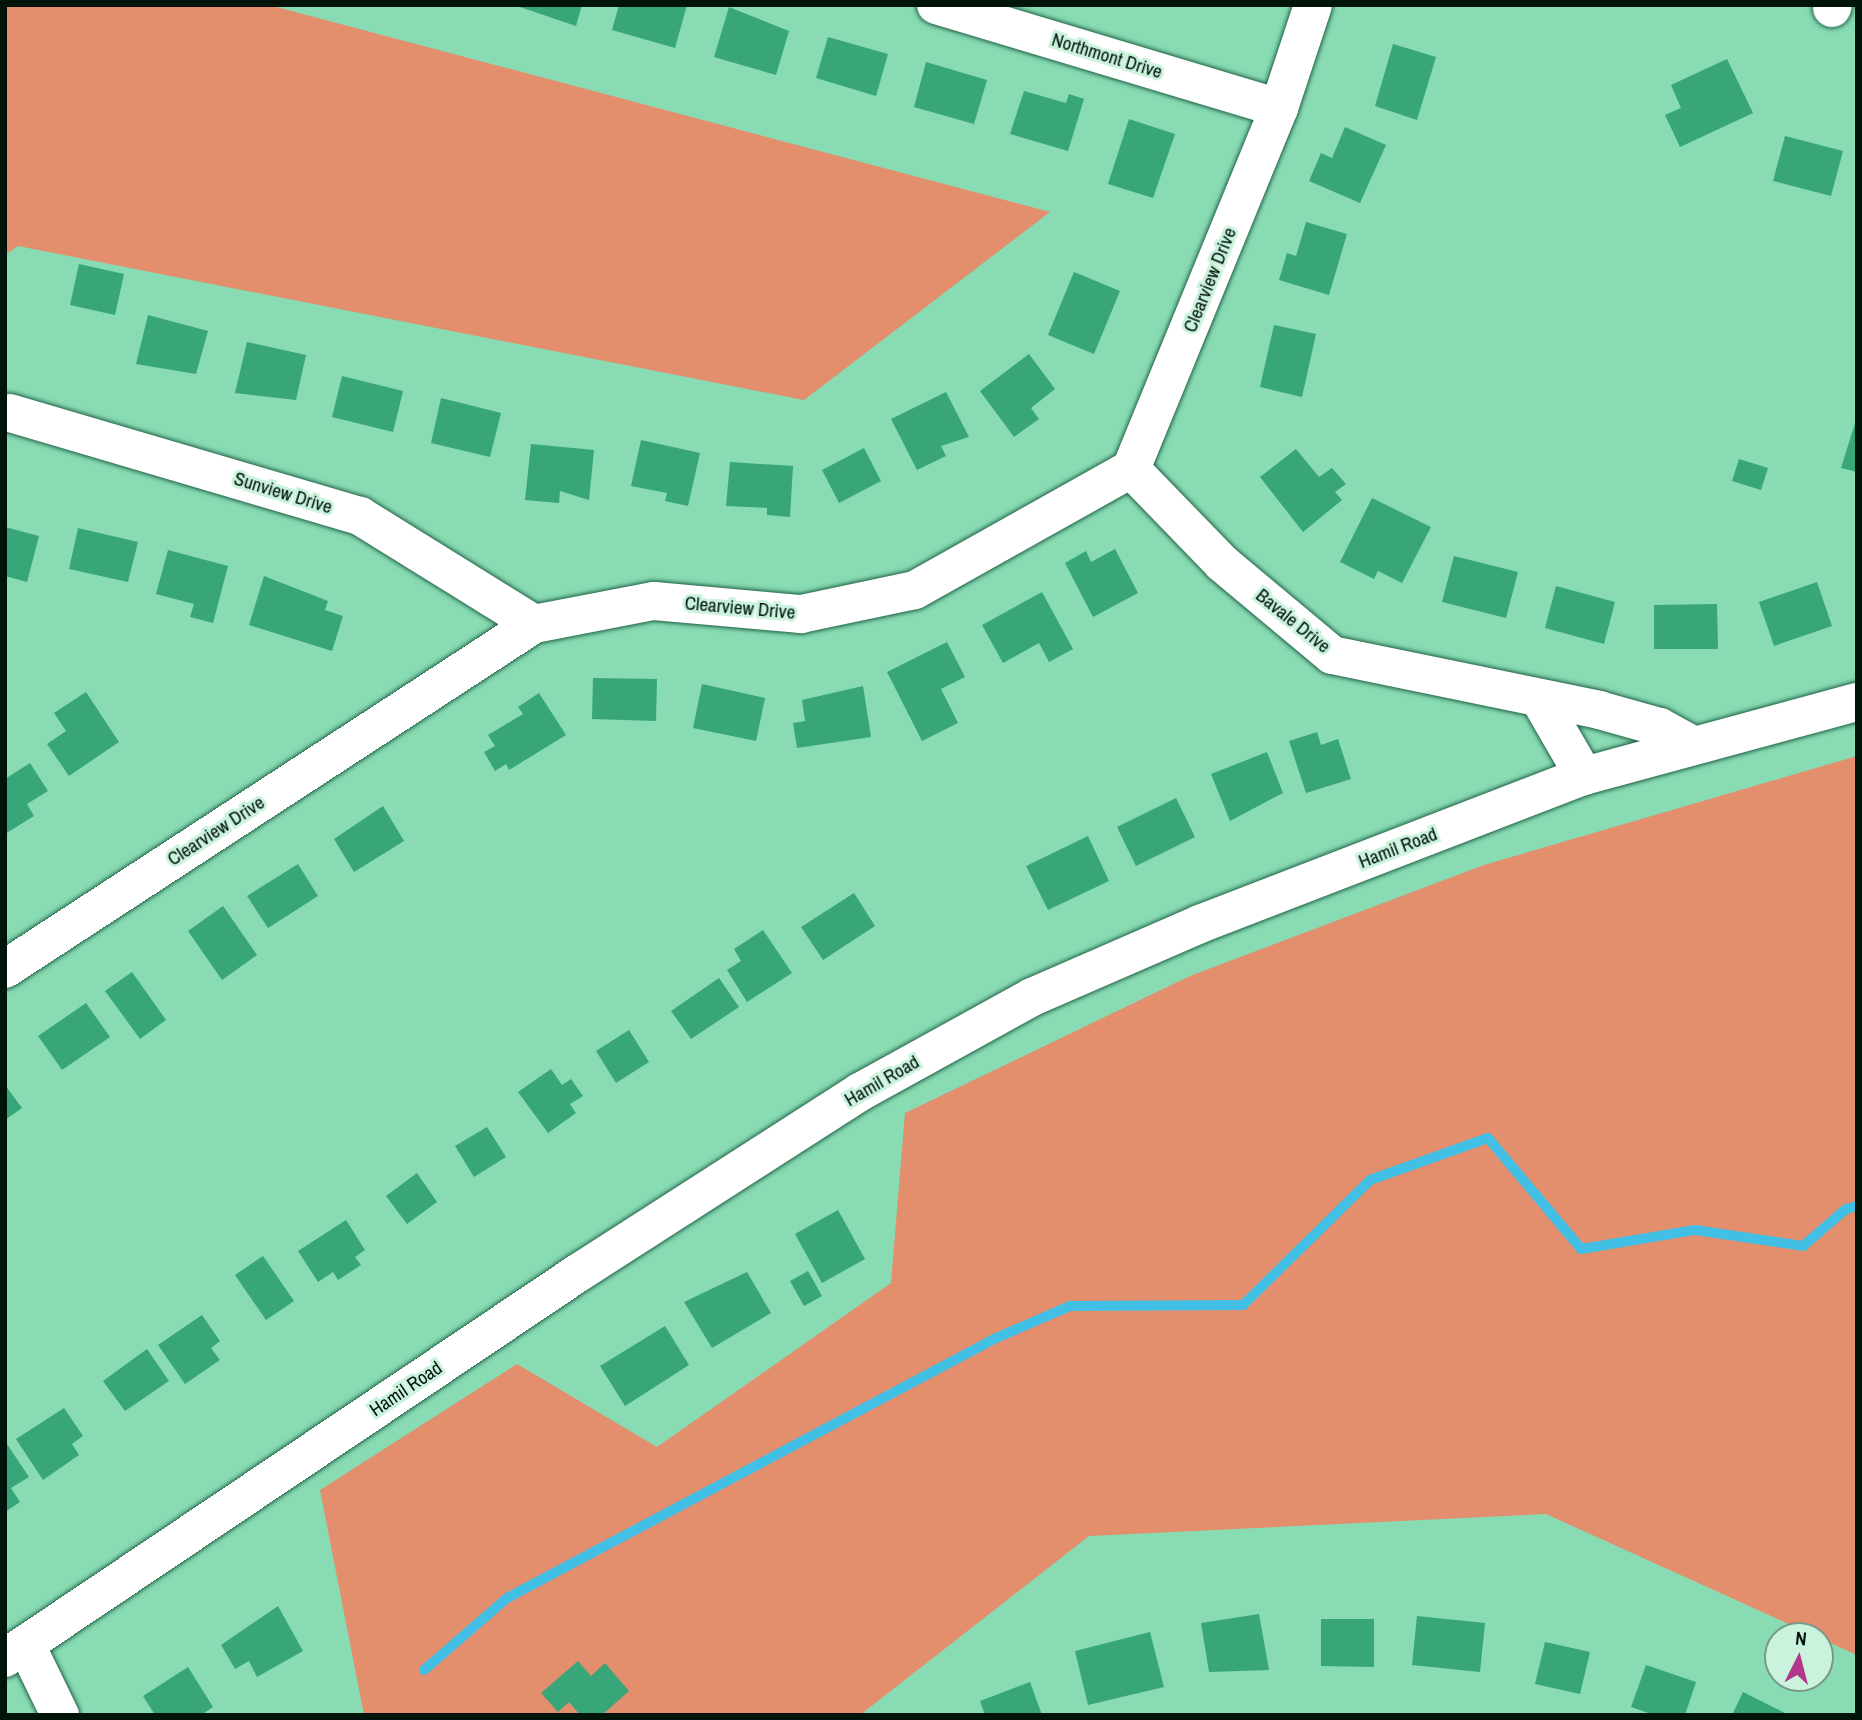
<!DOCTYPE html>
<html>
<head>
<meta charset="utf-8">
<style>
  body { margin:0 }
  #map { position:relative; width:1862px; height:1720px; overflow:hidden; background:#88dbb3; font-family:"Archivo Narrow",sans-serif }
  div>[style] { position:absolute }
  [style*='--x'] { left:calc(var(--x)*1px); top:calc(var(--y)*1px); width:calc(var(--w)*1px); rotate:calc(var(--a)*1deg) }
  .green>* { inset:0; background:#e38e6d }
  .stream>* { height:10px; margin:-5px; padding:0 5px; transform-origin:5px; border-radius:5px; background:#41bfe5 }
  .building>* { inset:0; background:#38a679 }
  .roads { filter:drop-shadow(0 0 2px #226348) drop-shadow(0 0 2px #226348) }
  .minor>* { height:38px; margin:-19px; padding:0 19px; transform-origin:19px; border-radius:19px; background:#fff }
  span { translate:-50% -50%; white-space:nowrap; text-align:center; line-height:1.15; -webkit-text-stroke:6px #caf2dd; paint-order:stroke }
  .street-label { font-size:19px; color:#00140a }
  .frame { position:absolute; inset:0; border:7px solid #00140a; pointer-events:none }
  .north { position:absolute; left:1764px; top:1622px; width:70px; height:70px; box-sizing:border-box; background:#caf2dd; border:2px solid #799989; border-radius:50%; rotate:6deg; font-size:19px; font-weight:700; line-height:28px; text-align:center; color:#00140a }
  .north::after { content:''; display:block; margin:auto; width:24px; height:32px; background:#b0378b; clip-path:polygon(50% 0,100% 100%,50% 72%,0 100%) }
</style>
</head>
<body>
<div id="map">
  <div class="green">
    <i style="clip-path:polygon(5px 5px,269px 5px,1050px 212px,804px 400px,18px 246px,5px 255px)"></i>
    <i style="clip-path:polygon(1857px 756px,1857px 1655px,1546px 1514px,1089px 1536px,860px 1715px,364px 1715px,320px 1490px,517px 1364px,657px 1447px,891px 1283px,905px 1113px,1190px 976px,1484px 865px)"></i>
  </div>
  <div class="stream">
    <i style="--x:424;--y:1670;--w:110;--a:-40.9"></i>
    <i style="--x:507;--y:1598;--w:554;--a:-28"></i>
    <i style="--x:996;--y:1338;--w:81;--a:-23.4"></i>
    <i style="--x:1070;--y:1306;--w:173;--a:-0.3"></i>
    <i style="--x:1243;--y:1305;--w:178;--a:-44.5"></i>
    <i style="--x:1370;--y:1180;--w:125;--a:-19.6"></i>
    <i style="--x:1488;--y:1138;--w:145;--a:50"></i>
    <i style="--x:1581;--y:1249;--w:116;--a:-9.5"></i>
    <i style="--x:1695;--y:1230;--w:109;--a:8.4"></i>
    <i style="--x:1803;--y:1246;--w:57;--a:-40.7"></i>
    <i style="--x:1846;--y:1209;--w:11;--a:-15"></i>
  </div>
  <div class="building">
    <i style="clip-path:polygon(514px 5px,582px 5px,576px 26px)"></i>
    <i style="clip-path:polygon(619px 5px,687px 5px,675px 48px,612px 30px)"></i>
    <i style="clip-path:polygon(729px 7px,789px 31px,776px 75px,714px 57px)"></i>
    <i style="clip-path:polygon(828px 37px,888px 54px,876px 96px,816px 78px)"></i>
    <i style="clip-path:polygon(1393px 44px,1436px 57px,1417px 120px,1375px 106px)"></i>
    <i style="clip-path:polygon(1727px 59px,1753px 113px,1680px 147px,1665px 115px,1681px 108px,1671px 85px)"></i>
    <i style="clip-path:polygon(926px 62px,987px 80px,974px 124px,914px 107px)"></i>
    <i style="clip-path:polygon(1024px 91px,1066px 103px,1069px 94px,1084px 99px,1068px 151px,1010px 134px)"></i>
    <i style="clip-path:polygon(1129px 119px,1175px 134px,1153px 198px,1108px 184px)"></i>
    <i style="clip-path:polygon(1345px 127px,1386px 145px,1360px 203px,1309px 181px,1321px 153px,1332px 158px)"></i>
    <i style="clip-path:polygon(1785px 136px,1843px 151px,1831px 196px,1773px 181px)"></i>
    <i style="clip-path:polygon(1306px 222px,1347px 234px,1329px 295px,1279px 280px,1287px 253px,1296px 256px)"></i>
    <i style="clip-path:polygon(79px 264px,124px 274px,115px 315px,70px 305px)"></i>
    <i style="clip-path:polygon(1074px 272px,1120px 291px,1094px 354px,1048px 335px)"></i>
    <i style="clip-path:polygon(148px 315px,208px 331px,196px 374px,136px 364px)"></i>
    <i style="clip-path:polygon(1274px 325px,1316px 334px,1302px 397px,1260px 387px)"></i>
    <i style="clip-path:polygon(247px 342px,306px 355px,296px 400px,235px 393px)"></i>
    <i style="clip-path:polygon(1029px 354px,1055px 389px,1031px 408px,1039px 419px,1014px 437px,980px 391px)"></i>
    <i style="clip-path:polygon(342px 376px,403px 391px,393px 432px,332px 417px)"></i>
    <i style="clip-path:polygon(946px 392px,969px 437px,941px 446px,946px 456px,917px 470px,891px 419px)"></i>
    <i style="clip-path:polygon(441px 398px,501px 413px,490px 457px,431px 443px)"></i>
    <i style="clip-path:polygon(1856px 420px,1857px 421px,1857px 472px,1841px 468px)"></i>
    <i style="clip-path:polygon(641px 440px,700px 453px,688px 506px,665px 501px,667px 493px,631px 486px)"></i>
    <i style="clip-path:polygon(531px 444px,594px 450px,589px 500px,560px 491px,559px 503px,525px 500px)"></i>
    <i style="clip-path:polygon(864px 448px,881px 481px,839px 503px,822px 470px)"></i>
    <i style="clip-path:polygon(1296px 449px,1319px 477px,1332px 468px,1346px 484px,1335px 492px,1342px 500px,1303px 532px,1260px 477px)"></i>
    <i style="clip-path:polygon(1739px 459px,1768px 468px,1761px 490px,1732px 481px)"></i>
    <i style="clip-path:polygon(730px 462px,793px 466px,790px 517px,767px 515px,767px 508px,726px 506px)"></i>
    <i style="clip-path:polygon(1372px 498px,1431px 527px,1402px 583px,1378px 571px,1374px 579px,1340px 562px)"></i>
    <i style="clip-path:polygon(5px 527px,39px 536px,27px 582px,5px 576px)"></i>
    <i style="clip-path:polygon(78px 528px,138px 542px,128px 582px,69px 569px)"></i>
    <i style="clip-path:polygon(1115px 549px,1138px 593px,1093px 617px,1065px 563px,1086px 551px,1091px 562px)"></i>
    <i style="clip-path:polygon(168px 550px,228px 566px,213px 623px,190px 617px,194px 604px,156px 594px)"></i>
    <i style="clip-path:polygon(1454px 556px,1518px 572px,1506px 618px,1442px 602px)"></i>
    <i style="clip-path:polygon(264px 576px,328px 601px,325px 610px,343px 616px,332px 651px,249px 625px)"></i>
    <i style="clip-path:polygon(1817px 582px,1832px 626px,1774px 646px,1759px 602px)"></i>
    <i style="clip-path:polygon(1556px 586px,1615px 602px,1604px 644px,1545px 628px)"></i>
    <i style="clip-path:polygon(1042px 592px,1073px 649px,1049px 662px,1039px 643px,1003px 663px,982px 625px)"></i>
    <i style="clip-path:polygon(1717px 604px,1718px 649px,1654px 649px,1654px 605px)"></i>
    <i style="clip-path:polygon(947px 642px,965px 677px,941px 689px,958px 723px,922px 741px,887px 672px)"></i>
    <i style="clip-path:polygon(593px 678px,657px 679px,656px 721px,592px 719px)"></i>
    <i style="clip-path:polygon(702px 684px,765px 698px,756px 741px,693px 728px)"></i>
    <i style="clip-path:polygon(863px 686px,871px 737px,797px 748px,793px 723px,805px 721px,802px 700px)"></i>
    <i style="clip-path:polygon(86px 692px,119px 742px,69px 776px,47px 744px,66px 731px,54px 713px)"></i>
    <i style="clip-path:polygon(539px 693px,566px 735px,509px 770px,506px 764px,495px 771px,484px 752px,495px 746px,488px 735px,523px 714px,518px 707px)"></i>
    <i style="clip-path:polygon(1317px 732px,1321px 745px,1338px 739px,1351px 779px,1306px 793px,1289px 741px)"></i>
    <i style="clip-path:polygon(1267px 752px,1283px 793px,1230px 821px,1211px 774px)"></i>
    <i style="clip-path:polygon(30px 763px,48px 791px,27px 804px,34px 816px,5px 834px,5px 779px)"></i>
    <i style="clip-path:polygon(1176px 798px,1195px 837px,1136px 866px,1117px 827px)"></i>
    <i style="clip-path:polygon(383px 806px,404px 841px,354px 872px,334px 839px)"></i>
    <i style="clip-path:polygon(1088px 836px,1109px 881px,1048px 910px,1026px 866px)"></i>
    <i style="clip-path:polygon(298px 864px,318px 896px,268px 928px,247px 896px)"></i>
    <i style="clip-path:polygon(854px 893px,875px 926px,823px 960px,801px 927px)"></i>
    <i style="clip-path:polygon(223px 906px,257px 955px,222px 980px,188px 931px)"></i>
    <i style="clip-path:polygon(763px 930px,792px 973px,747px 1002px,727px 970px,741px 961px,734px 949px)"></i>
    <i style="clip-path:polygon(132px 972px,166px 1020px,140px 1039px,105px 991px)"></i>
    <i style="clip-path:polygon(719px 978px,739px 1007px,691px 1039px,671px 1011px)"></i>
    <i style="clip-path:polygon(86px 1003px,110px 1037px,62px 1070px,38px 1036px)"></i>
    <i style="clip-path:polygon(629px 1030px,649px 1062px,616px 1083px,596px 1051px)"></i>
    <i style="clip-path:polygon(551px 1069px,562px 1085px,571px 1079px,583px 1096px,570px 1104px,576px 1113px,548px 1133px,518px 1092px)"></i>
    <i style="clip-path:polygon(5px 1085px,22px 1108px,5px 1120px)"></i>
    <i style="clip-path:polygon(487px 1127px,506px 1157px,474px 1177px,455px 1146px)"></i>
    <i style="clip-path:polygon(417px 1173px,437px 1202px,407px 1224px,386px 1196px)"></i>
    <i style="clip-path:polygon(838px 1210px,865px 1259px,822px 1283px,795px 1234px)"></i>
    <i style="clip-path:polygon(346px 1220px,365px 1250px,355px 1257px,361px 1265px,338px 1280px,333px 1272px,318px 1282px,298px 1251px)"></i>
    <i style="clip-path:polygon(263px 1256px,294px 1301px,266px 1320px,235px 1275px)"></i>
    <i style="clip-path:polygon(808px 1271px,822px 1296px,804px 1306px,790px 1281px)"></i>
    <i style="clip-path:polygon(747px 1272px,771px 1313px,712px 1348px,684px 1302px)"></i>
    <i style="clip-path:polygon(202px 1315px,220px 1341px,211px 1348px,220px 1360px,185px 1384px,158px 1345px)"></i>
    <i style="clip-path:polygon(665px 1326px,689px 1365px,625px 1406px,600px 1366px)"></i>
    <i style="clip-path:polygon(147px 1349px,169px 1381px,125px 1411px,103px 1381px)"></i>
    <i style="clip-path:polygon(64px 1408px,83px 1436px,72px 1444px,79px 1455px,43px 1480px,16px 1439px)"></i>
    <i style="clip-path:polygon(7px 1444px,29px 1477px,11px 1488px,20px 1502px,5px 1512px)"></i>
    <i style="clip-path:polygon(278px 1606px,303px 1651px,257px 1677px,249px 1661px,235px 1669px,221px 1645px)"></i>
    <i style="clip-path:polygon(1259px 1614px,1269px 1670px,1209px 1672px,1201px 1623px)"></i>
    <i style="clip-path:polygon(1417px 1616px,1485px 1623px,1480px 1672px,1412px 1665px)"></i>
    <i style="clip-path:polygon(1321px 1619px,1374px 1619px,1374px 1667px,1321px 1666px)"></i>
    <i style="clip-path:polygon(1150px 1632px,1164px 1687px,1088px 1705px,1075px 1651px)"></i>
    <i style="clip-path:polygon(1545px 1642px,1590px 1652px,1580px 1694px,1535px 1684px)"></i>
    <i style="clip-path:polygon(578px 1661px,591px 1676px,605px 1663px,629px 1691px,602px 1715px,580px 1715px,569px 1702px,558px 1712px,541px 1693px)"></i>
    <i style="clip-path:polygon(1646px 1665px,1696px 1682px,1685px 1715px,1654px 1715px,1631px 1707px)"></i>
    <i style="clip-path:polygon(188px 1667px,213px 1707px,201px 1715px,155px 1715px,143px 1696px)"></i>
    <i style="clip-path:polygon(1030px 1682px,1042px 1715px,985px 1715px,980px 1701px)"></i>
    <i style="clip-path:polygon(1743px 1692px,1789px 1715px,1732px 1715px)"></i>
  </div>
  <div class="roads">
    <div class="minor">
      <i style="--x:936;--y:5;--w:358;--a:16.7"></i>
      <i style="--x:1832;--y:8;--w:3;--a:-72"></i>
      <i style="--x:10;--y:413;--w:365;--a:16.4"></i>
      <i style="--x:360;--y:516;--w:205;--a:31.8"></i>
      <i style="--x:1131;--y:469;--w:131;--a:45.9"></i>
      <i style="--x:1222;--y:563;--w:143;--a:39.9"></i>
      <i style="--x:1332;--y:655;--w:273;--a:11.6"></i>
      <i style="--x:1599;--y:710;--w:63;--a:15.6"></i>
      <i style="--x:1660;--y:727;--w:37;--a:29"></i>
      <i style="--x:1540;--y:700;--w:88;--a:59.9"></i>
      <i style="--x:5;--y:969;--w:632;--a:-33.11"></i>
      <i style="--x:534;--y:624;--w:122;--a:-10.9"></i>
      <i style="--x:654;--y:601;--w:148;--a:5.1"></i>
      <i style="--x:801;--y:614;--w:116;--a:-11.9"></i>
      <i style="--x:915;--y:590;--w:248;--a:-29.3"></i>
      <i style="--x:1131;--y:469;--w:390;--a:-67.7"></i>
      <i style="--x:1279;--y:108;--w:108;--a:-71.7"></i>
      <i style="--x:26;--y:1645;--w:78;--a:64.1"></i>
      <i style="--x:5;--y:1658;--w:690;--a:-33.9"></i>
      <i style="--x:578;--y:1273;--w:335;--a:-32.7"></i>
      <i style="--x:860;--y:1092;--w:196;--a:-28.9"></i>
      <i style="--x:1032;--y:997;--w:183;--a:-23.5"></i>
      <i style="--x:1200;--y:924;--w:412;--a:-21.1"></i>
      <i style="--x:1584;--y:776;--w:283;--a:-15.2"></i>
    </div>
  </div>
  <div class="street-label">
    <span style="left:1107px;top:56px;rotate:17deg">Northmont Drive</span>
    <span style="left:1210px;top:280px;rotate:-68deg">Clearview Drive</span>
    <span style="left:283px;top:493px;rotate:17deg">Sunview Drive</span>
    <span style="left:740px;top:608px;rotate:5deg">Clearview Drive</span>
    <span style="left:1293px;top:621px;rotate:39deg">Bavale Drive</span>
    <span style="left:216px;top:831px;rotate:-33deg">Clearview Drive</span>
    <span style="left:1398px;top:848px;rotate:-21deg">Hamil Road</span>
    <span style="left:882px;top:1081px;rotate:-30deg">Hamil Road</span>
    <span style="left:406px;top:1389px;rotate:-34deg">Hamil Road</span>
  </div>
  <div class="frame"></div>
  <div class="north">N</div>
</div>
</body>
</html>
